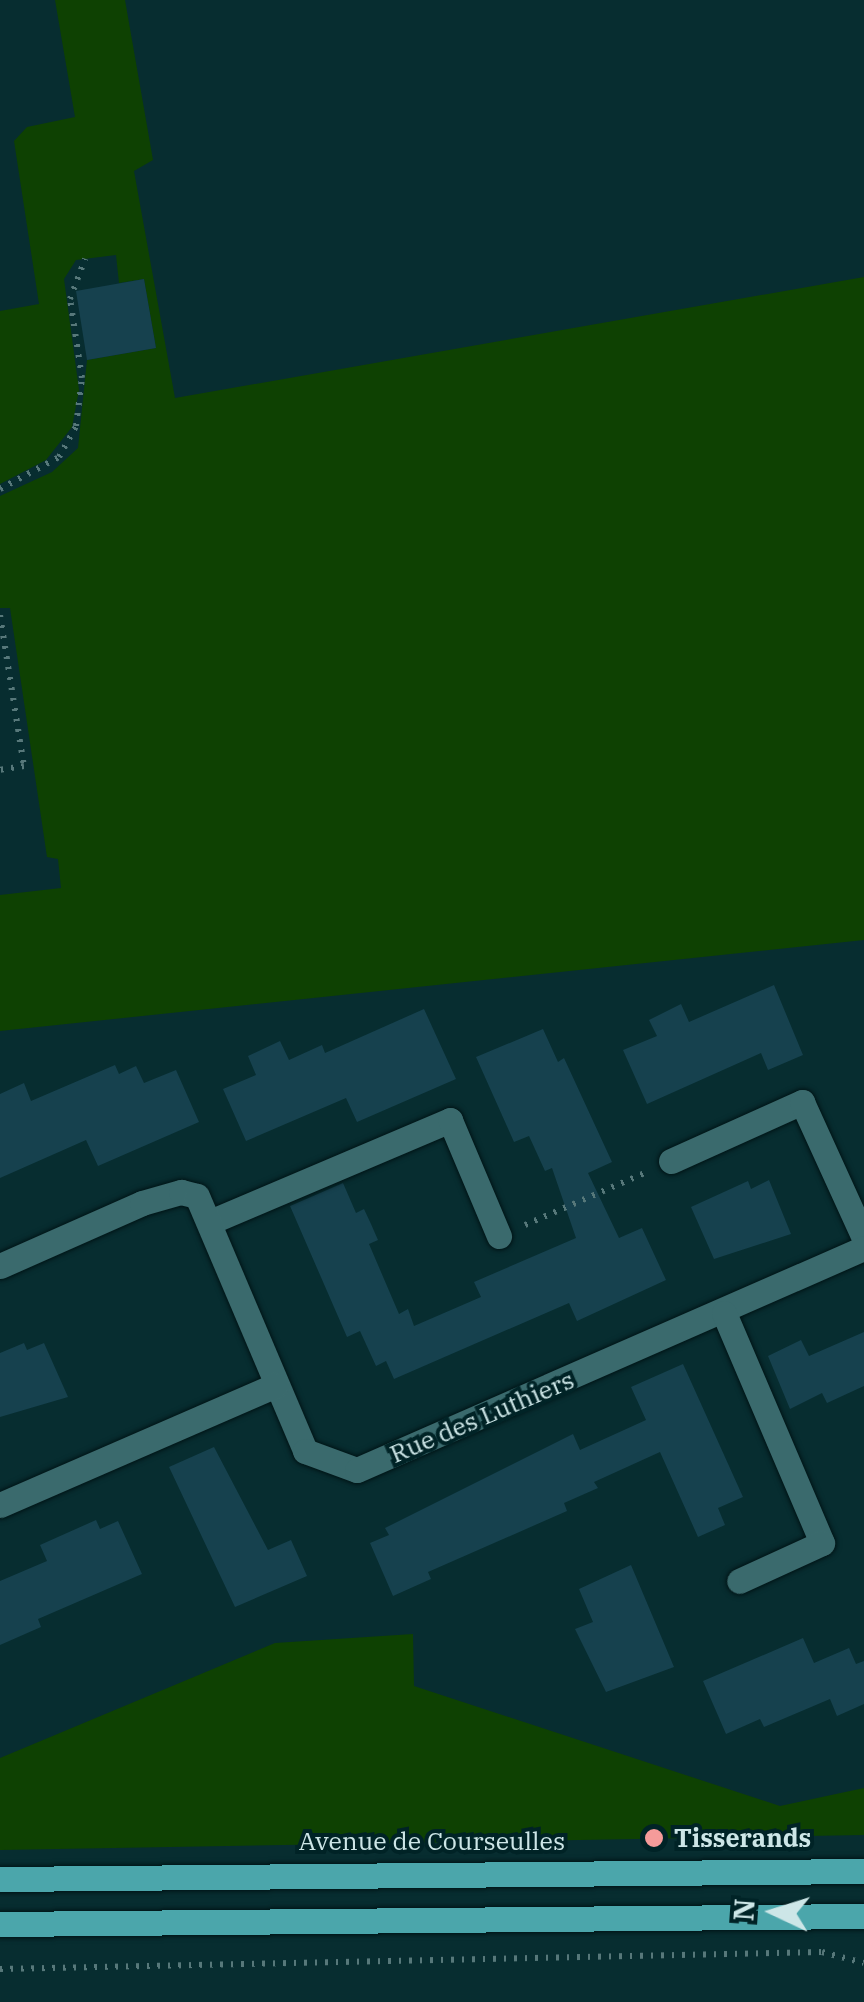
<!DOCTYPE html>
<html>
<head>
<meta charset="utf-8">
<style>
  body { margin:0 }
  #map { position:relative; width:864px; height:2002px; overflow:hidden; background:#072d30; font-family:"IBM Plex Serif",serif }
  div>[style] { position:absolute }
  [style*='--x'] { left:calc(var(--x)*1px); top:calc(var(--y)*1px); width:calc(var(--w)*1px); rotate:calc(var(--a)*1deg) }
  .green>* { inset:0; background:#0e4102 }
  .building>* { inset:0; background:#16414e }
  .path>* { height:6px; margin-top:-3px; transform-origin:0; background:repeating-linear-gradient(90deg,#57787a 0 2.5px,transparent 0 10.5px) }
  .roads { filter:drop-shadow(0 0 2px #001416) drop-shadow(0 0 2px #001416) }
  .minor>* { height:25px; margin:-12.5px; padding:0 12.5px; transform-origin:12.5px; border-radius:12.5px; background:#3a6a6d }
  .major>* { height:25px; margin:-12.5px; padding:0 12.5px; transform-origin:12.5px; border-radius:12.5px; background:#4ba6ab }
  .dots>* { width:28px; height:28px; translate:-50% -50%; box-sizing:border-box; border:5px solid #002326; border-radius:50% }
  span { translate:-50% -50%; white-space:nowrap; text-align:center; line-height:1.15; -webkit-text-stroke:8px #002326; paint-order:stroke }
  .street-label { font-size:25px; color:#cde6e7 }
  .poi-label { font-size:25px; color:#cde6e7; font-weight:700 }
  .left { translate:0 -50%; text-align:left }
  .north { position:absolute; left:724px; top:1862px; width:100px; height:100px; -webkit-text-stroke:8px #002326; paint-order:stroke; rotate:274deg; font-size:28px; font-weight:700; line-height:40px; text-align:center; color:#cde6e7 }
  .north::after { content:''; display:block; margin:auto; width:35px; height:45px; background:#cde6e7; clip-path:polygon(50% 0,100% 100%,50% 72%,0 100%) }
</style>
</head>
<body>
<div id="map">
  <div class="green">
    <i style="clip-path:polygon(55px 0,125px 0,153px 160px,134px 171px,175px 398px,864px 277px,864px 940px,0 1031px,0 895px,61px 888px,58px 859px,47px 857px,10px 608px,0 608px,0 496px,52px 472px,78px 448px,87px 360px,156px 348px,144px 279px,119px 283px,116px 255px,76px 260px,64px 279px,79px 390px,72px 427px,46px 460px,0 484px,0 311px,39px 304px,14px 141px,27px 127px,75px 117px)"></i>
    <i style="clip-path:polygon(413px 1634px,414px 1686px,780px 1806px,864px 1788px,864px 1835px,0 1850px,0 1758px,275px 1643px)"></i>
  </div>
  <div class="building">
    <i style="clip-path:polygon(144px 279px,156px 348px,87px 360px,76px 291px)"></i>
    <i style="clip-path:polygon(774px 985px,803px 1055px,768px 1070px,761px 1053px,647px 1104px,623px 1050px,657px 1036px,649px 1020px,681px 1004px,689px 1022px)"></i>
    <i style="clip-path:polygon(424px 1009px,456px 1079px,357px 1122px,346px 1098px,246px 1141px,223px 1089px,256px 1075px,248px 1056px,280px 1041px,289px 1060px,322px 1045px,325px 1053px)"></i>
    <i style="clip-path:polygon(543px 1029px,558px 1062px,564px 1058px,612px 1162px,588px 1173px,619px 1238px,642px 1228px,666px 1280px,577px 1321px,569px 1303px,394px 1379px,386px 1361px,376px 1366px,360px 1331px,347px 1337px,290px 1206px,343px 1183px,356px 1213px,364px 1209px,371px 1224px,378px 1240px,369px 1244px,399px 1314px,408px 1309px,414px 1326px,481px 1297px,474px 1282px,576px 1238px,552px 1168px,545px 1171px,529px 1136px,514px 1142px,476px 1057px)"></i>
    <i style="clip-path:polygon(115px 1065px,119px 1074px,136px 1066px,144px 1083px,176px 1070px,199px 1122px,98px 1166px,86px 1140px,0 1178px,0 1094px,24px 1083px,31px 1101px)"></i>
    <i style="clip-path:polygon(769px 1180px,791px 1234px,714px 1259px,691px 1207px,748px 1181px,751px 1189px)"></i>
    <i style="clip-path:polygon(864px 1332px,864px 1386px,827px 1403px,822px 1393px,790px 1409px,768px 1356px,801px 1340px,809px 1356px)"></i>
    <i style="clip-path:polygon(24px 1343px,27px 1350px,44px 1343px,68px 1397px,0 1417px,0 1353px)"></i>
    <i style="clip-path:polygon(683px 1364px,743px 1497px,718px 1508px,725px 1525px,698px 1537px,660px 1452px,594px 1482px,598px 1488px,564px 1503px,567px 1511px,428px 1572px,431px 1579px,393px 1596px,370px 1543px,389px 1535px,385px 1528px,573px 1434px,580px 1450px,646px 1420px,631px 1387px)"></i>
    <i style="clip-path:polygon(214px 1447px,268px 1550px,291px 1540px,307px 1576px,235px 1607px,169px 1467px)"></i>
    <i style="clip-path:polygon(96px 1520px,100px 1529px,118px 1521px,142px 1574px,38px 1619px,41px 1627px,0 1645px,0 1581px,47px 1561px,40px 1545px)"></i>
    <i style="clip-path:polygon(631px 1565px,674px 1667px,606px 1692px,575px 1629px,593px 1622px,579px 1589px)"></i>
    <i style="clip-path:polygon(803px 1638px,814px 1663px,849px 1648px,856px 1664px,864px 1661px,864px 1704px,837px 1716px,830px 1699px,764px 1727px,760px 1719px,726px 1734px,703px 1681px)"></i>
  </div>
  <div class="path">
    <i style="--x:0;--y:489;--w:67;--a:-28.5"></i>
    <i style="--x:59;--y:457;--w:35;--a:-61"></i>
    <i style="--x:76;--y:426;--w:48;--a:-82.9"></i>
    <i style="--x:82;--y:378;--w:80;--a:-98.6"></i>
    <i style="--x:70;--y:299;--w:43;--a:-69.4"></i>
    <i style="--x:0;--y:615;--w:153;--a:81"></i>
    <i style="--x:24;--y:766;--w:24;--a:171"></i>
    <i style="--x:525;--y:1225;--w:133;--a:-23.5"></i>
    <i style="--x:0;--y:1969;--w:822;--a:-1.18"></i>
    <i style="--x:822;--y:1952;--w:43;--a:14.7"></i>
  </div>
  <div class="roads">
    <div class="minor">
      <i style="--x:671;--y:1161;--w:144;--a:-24.2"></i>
      <i style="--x:802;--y:1102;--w:149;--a:65.5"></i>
      <i style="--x:210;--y:1222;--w:261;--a:-23"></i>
      <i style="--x:450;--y:1120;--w:126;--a:67.1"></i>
      <i style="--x:0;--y:1266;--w:155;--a:-23.9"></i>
      <i style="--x:142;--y:1203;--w:41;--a:-15.8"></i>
      <i style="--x:181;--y:1192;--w:16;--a:14"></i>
      <i style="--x:197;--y:1196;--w:277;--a:67"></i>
      <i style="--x:305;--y:1451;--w:55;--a:20.1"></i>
      <i style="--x:357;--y:1470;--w:553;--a:-23.65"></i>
      <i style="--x:724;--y:1313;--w:250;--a:66.9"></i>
      <i style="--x:822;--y:1543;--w:91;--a:155.4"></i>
      <i style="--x:0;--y:1505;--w:301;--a:-23.5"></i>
    </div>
    <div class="major">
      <i style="--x:0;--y:1879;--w:864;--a:-0.53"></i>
      <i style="--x:0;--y:1924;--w:864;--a:-0.53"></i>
    </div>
  </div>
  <div class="dots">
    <i style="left:654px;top:1838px;background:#f59b9a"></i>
  </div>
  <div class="street-label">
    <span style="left:482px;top:1417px;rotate:-23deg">Rue des Luthiers</span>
    <span style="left:432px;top:1841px">Avenue de Courseulles</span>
  </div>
  <div class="poi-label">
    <span class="left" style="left:674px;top:1838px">Tisserands</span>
  </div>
  <div class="north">N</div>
</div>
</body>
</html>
